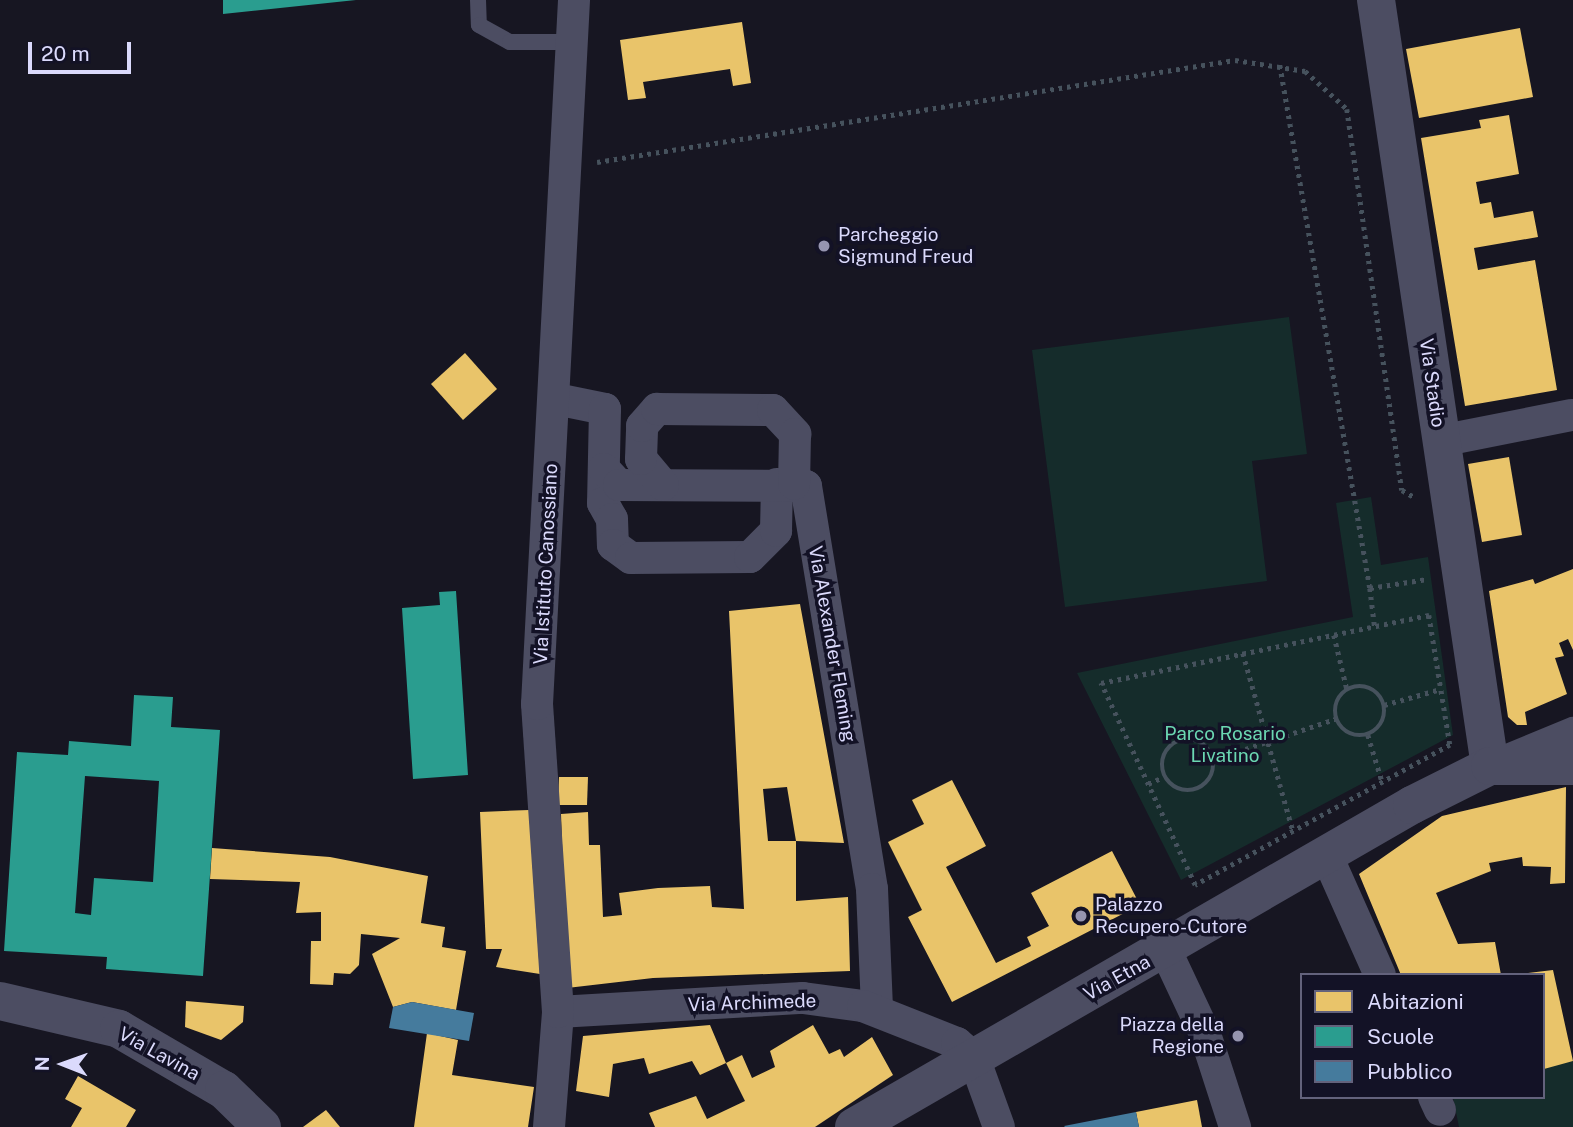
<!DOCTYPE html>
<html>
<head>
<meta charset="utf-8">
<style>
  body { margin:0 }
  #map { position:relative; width:1573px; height:1127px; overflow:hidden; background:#171622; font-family:"Public Sans",sans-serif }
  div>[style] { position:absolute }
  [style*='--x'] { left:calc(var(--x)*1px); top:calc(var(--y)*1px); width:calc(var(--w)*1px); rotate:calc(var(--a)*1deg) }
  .green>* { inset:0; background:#152c2b }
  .homes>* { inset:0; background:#e9c46a }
  .schools>* { inset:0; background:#2a9d8f }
  .public>* { inset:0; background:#457b9d }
  .path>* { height:4.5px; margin-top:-2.25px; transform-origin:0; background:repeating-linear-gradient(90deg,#46525d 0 3.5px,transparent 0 8.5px) }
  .path>.ring { margin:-2.25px; padding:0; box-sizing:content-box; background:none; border:4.5px solid #46525d; border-radius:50% }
  .service>* { height:16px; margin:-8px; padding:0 8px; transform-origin:8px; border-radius:8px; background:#4c4d62 }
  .minor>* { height:32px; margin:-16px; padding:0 16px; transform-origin:16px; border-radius:16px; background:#4c4d62 }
  .tertiary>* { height:38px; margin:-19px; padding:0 19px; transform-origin:19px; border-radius:19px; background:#4c4d62 }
  .dots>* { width:19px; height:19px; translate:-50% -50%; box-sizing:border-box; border:4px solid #131226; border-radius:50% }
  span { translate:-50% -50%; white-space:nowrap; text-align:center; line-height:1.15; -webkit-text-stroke:7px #131226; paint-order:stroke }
  .poi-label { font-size:19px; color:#dbdafc }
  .left { translate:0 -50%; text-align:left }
  .right { translate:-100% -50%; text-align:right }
  .street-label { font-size:19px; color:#dbdafc }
  .park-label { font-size:19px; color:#6bd7b2 }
  .legend { position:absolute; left:1300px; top:973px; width:245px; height:126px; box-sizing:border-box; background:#131226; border:2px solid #63627c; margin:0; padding:9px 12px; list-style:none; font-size:21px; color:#dbdafc }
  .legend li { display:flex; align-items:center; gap:14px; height:35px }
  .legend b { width:35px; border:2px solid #63627c }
  .north { position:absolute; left:28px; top:1029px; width:70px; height:70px; -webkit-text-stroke:5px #131226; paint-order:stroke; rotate:271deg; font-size:19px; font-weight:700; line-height:28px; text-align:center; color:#dbdafc }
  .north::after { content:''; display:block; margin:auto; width:24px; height:32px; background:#dbdafc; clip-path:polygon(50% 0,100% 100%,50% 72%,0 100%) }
  .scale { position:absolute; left:28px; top:42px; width:103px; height:32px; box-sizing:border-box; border:4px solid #dbdafc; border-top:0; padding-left:9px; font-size:21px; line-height:24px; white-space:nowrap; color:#dbdafc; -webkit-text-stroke:5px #131226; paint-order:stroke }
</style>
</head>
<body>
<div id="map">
  <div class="green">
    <i style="clip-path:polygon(1289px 317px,1307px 454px,1252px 461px,1267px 581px,1065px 607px,1032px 350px)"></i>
    <i style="clip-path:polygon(1371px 497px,1381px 565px,1428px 557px,1453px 735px,1181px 880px,1077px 673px,1353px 617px,1336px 503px)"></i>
    <i style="clip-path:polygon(1573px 1061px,1573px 1127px,1459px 1127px,1453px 1097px,1543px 1097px,1543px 1067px)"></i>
  </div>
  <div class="homes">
    <i style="clip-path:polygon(742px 22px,751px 83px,733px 86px,730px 69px,643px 82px,646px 98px,628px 100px,620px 40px)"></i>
    <i style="clip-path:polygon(1520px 28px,1533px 97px,1419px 118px,1406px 49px)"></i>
    <i style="clip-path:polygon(1509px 115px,1519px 174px,1476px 182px,1480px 204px,1491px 202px,1494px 218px,1533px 211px,1538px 237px,1474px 248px,1478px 270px,1535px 260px,1557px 390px,1465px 406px,1421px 138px,1481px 128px,1479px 120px)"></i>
    <i style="clip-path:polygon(465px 353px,497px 389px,463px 420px,431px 384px)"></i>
    <i style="clip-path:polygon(1509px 457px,1522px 535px,1482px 542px,1468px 464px)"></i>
    <i style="clip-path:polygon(1573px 569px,1573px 650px,1568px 639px,1559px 643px,1564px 656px,1555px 658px,1567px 694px,1525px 712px,1527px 725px,1517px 725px,1508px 717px,1489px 591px,1533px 579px,1535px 584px)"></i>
    <i style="clip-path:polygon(800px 604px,844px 843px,796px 841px,787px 787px,763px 789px,768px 841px,796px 841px,796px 901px,848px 897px,850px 971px,653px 978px,567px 988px,561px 814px,588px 812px,589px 845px,600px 845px,603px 917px,622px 915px,619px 893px,658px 888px,710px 886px,712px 907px,744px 909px,729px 611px)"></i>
    <i style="clip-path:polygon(559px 777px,588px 777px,587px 805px,558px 805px)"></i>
    <i style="clip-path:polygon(952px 780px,986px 846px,946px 867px,996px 963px,1031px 946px,1027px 937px,1049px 926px,1031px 893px,1112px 851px,1140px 905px,952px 1002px,908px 917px,922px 910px,888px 842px,924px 824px,912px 800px)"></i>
    <i style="clip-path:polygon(1566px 787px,1565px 883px,1550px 884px,1551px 867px,1523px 866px,1522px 857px,1489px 863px,1491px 871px,1436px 893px,1458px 944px,1495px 942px,1501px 975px,1401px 975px,1359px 874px,1442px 816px)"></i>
    <i style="clip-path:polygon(529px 810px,540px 974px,496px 967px,502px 949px,486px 949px,480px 812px)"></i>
    <i style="clip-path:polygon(212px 848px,330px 857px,428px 876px,421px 923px,445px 927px,442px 947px,466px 951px,456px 1010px,412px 1002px,393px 1007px,372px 954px,400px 938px,361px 934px,359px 965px,350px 974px,334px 973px,333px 985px,310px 984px,311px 941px,321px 941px,321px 912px,296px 913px,300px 882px,210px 879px)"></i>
    <i style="clip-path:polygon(1553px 970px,1573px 1061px,1544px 1069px,1543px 975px,1528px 973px)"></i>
    <i style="clip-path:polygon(186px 1001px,244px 1006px,243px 1022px,221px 1040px,185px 1027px)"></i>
    <i style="clip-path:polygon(710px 1025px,726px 1063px,700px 1075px,692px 1061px,649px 1074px,644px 1058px,613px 1064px,609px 1097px,576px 1091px,583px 1036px)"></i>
    <i style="clip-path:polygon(813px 1025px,829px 1054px,840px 1049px,844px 1057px,872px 1037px,893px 1075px,815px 1127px,655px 1127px,649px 1113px,696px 1096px,707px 1119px,745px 1101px,726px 1063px,742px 1055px,752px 1078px,775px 1067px,770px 1051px)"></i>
    <i style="clip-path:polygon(427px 1033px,458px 1040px,452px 1075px,534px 1087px,528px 1127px,414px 1127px)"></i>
    <i style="clip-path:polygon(78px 1076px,136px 1110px,126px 1127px,71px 1127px,82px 1108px,65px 1099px)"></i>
    <i style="clip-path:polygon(1197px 1100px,1202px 1127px,1139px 1127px,1136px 1112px)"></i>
    <i style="clip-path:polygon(326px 1110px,340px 1127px,303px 1127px)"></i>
  </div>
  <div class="schools">
    <i style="clip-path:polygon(223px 0,356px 0,223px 14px)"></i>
    <i style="clip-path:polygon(456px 591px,468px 775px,413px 779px,402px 608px,440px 605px,439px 592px)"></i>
    <i style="clip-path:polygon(evenodd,134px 695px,173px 697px,171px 727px,220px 730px,203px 976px,106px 969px,107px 957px,4px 951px,17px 752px,68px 755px,69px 741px,131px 746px,134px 695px,85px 776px,159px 781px,153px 882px,94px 878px,91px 915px,75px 913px,85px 776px)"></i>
  </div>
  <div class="public">
    <i style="clip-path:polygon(412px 1002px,474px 1013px,469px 1041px,389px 1028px,393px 1007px)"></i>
    <i style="clip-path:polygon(1136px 1112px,1139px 1127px,1065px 1127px,1064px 1126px)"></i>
  </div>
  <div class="path">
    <i style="--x:1280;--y:65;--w:531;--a:80.24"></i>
    <i style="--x:1370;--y:588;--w:58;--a:-9"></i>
    <i style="--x:597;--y:162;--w:646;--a:-9.08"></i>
    <i style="--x:1235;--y:60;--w:71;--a:8.9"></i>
    <i style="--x:1305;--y:71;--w:57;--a:42.1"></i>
    <i style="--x:1347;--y:109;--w:385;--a:81.8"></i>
    <i style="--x:1402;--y:490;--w:14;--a:30"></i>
    <i style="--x:1370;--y:588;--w:38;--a:83"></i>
    <i style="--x:1429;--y:615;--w:132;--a:80.8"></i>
    <i style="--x:1450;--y:745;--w:291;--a:151.2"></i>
    <i style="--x:1195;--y:885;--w:223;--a:-115"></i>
    <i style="--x:1101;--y:683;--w:335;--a:-11.7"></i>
    <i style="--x:1334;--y:635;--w:56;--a:76.5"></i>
    <i style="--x:1243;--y:653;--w:185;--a:74.3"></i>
    <i class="ring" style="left:1335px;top:686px;width:45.5px;height:45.5px"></i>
    <i style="--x:1384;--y:705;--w:59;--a:-15.7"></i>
    <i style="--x:1368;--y:735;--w:48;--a:73.1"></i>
    <i class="ring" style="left:1162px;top:739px;width:47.5px;height:47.5px"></i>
    <i style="--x:1213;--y:760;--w:129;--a:-18.6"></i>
    <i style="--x:1148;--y:784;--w:19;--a:-25"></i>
  </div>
  <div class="service">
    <i style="--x:478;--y:0;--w:25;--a:88"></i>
    <i style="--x:479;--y:25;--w:35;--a:29"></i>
    <i style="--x:510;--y:42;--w:63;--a:0"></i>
  </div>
  <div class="minor">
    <i style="--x:556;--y:399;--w:50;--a:11.5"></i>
    <i style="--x:605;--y:409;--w:94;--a:91.2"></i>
    <i style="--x:603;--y:503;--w:18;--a:61"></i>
    <i style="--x:612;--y:519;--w:26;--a:88"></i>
    <i style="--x:613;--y:545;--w:22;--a:36"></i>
    <i style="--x:631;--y:558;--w:119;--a:-0.5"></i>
    <i style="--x:750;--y:557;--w:37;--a:-45"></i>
    <i style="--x:776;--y:531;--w:47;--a:-88.8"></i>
    <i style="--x:1440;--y:441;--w:134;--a:-11.2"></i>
    <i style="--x:604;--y:469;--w:22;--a:47"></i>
    <i style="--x:619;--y:485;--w:187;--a:0.3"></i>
    <i style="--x:806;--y:486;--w:408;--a:80.7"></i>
    <i style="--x:872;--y:889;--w:121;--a:87.6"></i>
    <i style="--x:663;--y:485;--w:34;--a:-130"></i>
    <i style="--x:641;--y:459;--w:33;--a:-88"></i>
    <i style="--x:642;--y:426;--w:23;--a:-49"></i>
    <i style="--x:657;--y:409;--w:116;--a:0.5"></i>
    <i style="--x:773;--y:410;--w:33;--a:47"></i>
    <i style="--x:795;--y:434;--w:50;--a:91.1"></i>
    <i style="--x:1503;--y:762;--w:76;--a:-22.5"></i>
    <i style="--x:1327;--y:856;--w:130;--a:66"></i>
    <i style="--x:1166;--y:951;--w:92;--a:64.8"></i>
    <i style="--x:1205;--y:1034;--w:98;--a:72.1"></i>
    <i style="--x:558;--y:1012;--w:245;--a:-3.3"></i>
    <i style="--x:803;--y:998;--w:61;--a:7.6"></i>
    <i style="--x:863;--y:1006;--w:101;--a:21.5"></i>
    <i style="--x:957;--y:1043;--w:23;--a:41"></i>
    <i style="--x:974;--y:1058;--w:73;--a:70.1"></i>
    <i style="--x:1434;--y:1097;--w:14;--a:65"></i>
    <i style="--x:549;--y:1127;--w:115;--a:-85.5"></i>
    <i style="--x:558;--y:1012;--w:309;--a:-93.9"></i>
    <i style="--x:537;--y:704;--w:705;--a:-86.99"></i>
  </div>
  <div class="tertiary">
    <i style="--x:1376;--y:0;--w:774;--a:81.54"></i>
    <i style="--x:0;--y:1001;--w:122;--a:13.2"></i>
    <i style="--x:119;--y:1029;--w:121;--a:30.2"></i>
    <i style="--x:224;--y:1090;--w:53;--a:44.2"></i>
    <i style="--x:854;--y:1127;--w:644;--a:-29.99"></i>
    <i style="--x:1412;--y:805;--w:87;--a:-26.6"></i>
    <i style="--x:1490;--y:766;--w:83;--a:0"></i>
  </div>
  <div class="dots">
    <i style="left:824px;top:246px;background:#9695b0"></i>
    <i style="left:1081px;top:916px;background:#9695b0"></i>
    <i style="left:1238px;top:1036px;background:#9695b0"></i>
  </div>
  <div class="poi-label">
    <span class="left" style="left:838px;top:246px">Parcheggio<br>Sigmund Freud</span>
    <span class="left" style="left:1095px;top:916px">Palazzo<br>Recupero-Cutore</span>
    <span class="right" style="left:1224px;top:1036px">Piazza della<br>Regione</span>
  </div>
  <div class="street-label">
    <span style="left:1432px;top:383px;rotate:82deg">Via Stadio</span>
    <span style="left:546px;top:564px;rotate:-87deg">Via Istituto Canossiano</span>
    <span style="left:832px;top:644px;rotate:80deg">Via Alexander Fleming</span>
    <span style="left:1117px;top:978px;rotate:-29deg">Via Etna</span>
    <span style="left:752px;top:1003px;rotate:-2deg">Via Archimede</span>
    <span style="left:159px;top:1054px;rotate:29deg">Via Lavina</span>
  </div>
  <div class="park-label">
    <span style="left:1225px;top:745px">Parco Rosario<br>Livatino</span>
  </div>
  <ul class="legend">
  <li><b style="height:19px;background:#e9c46a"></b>Abitazioni</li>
  <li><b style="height:19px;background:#2a9d8f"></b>Scuole</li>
  <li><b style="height:19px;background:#457b9d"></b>Pubblico</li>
  </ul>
  <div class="north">N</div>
  <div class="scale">20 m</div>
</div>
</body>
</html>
